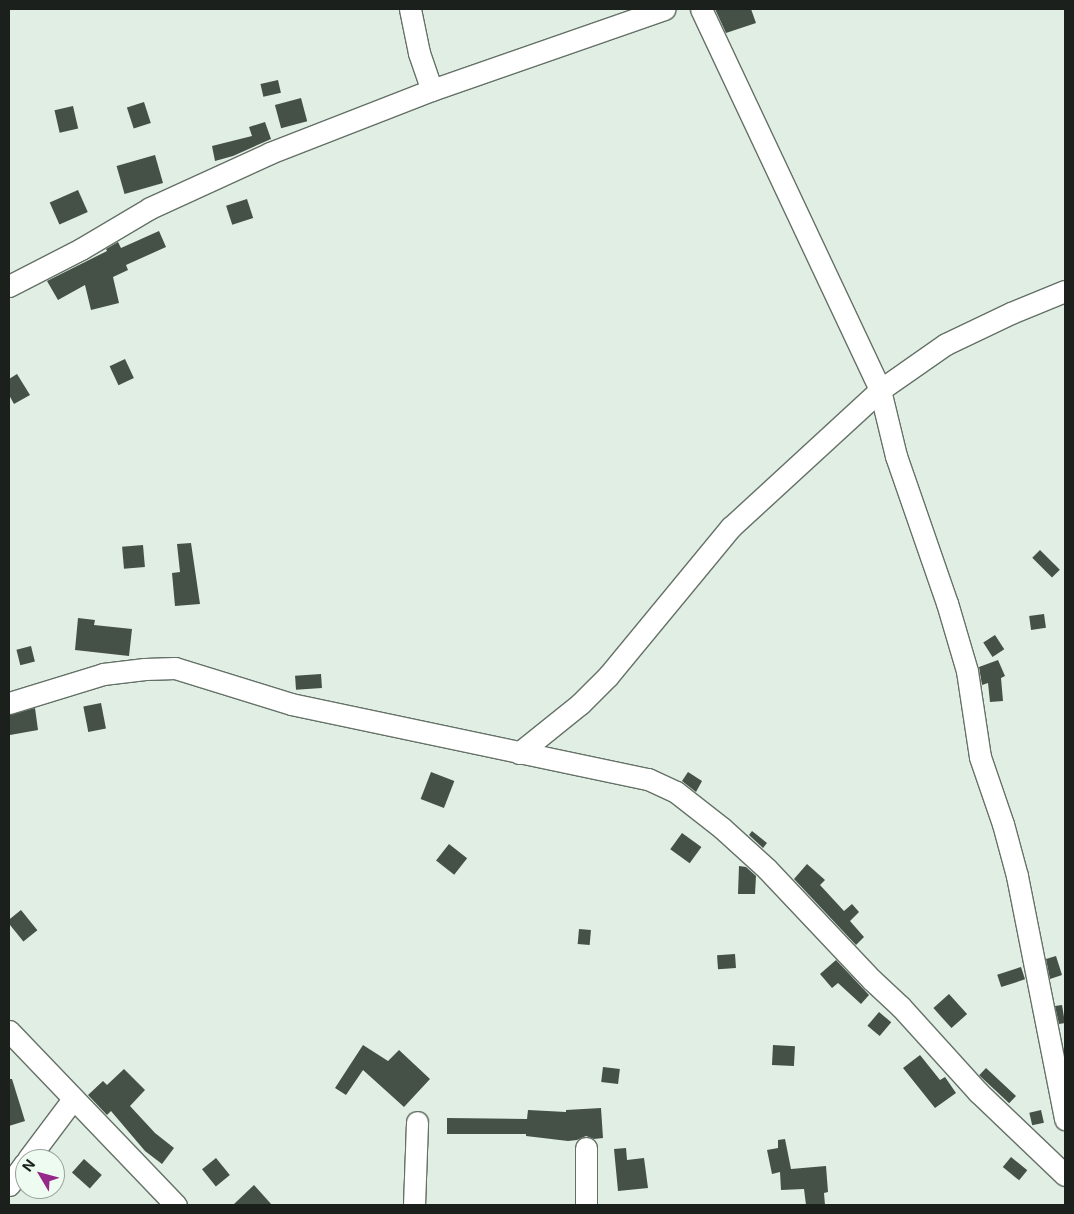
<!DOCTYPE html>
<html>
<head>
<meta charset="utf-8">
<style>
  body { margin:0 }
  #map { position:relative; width:1074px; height:1214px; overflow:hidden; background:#e0eee3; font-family:Inter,sans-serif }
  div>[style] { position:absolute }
  .building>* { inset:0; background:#455047; transform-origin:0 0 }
  .roads { filter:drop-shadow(1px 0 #657167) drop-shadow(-1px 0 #657167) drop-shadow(0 1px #657167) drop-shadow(0 -1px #657167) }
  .minor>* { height:21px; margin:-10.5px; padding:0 10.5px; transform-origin:10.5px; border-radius:10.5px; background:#fff }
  span { translate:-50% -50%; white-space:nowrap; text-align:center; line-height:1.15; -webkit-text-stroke:5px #edfbf0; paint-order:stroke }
  .frame { position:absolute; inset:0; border:10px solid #1b201c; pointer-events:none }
  .north { position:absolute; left:15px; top:1149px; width:50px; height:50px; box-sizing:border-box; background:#edfbf0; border:1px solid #99a39b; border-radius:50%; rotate:307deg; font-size:14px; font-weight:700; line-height:20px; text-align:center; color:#1b201c }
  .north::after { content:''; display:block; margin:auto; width:18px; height:22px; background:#952889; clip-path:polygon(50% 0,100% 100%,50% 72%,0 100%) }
</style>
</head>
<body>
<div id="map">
  <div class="building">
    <i style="clip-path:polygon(715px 9px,751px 9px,756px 23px,726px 33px)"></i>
    <i style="left:278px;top:80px;width:13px;height:18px;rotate:77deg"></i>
    <i style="left:301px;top:98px;width:24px;height:27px;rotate:75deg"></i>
    <i style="left:144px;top:102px;width:22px;height:18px;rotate:72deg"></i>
    <i style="left:73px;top:106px;width:23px;height:19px;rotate:77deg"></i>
    <i style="clip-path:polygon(265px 122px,271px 139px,233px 156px,215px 161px,212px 146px,252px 136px,249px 127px)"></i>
    <i style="left:155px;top:155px;width:29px;height:40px;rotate:74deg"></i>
    <i style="left:78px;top:190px;width:24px;height:31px;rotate:66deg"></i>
    <i style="left:247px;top:199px;width:20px;height:22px;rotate:72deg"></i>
    <i style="clip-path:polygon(159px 231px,166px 247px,126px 265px,128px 270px,113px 277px,119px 303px,91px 310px,85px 285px,58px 300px,47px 281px,107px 251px,106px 249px,118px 242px,121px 248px)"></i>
    <i style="left:125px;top:359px;width:21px;height:17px;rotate:65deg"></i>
    <i style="clip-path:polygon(17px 374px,30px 395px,14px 404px,9px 395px,9px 379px)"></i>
    <i style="clip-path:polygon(191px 543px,200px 604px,175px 606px,172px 573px,180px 572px,177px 544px)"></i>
    <i style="left:143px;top:545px;width:22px;height:21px;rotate:85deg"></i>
    <i style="left:1040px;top:550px;width:28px;height:11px;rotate:45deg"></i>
    <i style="left:1044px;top:614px;width:14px;height:15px;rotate:82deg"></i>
    <i style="clip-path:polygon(78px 618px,95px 620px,94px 625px,132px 629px,129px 656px,75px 650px)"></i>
    <i style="left:995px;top:635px;width:17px;height:14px;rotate:57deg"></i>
    <i style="left:31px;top:646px;width:16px;height:15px;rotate:76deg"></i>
    <i style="clip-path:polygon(998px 660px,1005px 676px,1001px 678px,1003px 701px,990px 702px,988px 683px,982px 685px,979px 667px)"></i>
    <i style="left:321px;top:674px;width:14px;height:26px;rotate:86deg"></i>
    <i style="left:101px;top:703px;width:26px;height:18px;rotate:79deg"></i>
    <i style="clip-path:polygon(35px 708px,38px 730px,10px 735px,9px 715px)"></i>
    <i style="left:431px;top:772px;width:25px;height:29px;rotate:21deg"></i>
    <i style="clip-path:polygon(688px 772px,702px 781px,696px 792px,682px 781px)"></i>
    <i style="clip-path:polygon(752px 831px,767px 843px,763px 848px,749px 835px)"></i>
    <i style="left:682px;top:833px;width:24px;height:20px;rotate:36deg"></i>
    <i style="left:449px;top:844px;width:23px;height:21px;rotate:38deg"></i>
    <i style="clip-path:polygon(807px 864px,825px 880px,820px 885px,844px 911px,852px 904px,859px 912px,850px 921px,864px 937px,856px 945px,794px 879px)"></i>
    <i style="clip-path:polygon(739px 866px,746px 867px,756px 876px,755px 894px,738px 894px)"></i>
    <i style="left:21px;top:910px;width:26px;height:18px;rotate:51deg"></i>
    <i style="left:579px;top:929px;width:12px;height:15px;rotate:5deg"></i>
    <i style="left:735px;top:954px;width:14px;height:18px;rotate:86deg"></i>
    <i style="clip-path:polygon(1056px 956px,1062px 975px,1050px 979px,1046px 959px)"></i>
    <i style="clip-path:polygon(836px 960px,869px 995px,861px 1004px,838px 983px,832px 988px,820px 974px)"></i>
    <i style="left:1021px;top:967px;width:13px;height:25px;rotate:72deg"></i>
    <i style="left:949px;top:994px;width:27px;height:21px;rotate:48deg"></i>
    <i style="clip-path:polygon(1062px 1005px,1065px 1023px,1059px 1024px,1055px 1006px)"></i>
    <i style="left:879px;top:1012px;width:16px;height:18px;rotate:40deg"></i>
    <i style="clip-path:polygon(363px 1045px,388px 1061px,399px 1050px,430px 1079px,404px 1107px,363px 1070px,346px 1095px,335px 1088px)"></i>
    <i style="left:773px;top:1045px;width:22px;height:20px;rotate:3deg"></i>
    <i style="clip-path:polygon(920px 1055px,940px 1080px,945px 1077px,956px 1093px,935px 1108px,903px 1068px)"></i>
    <i style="left:603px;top:1067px;width:17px;height:15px;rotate:7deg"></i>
    <i style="left:986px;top:1068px;width:41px;height:10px;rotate:43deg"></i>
    <i style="clip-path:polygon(124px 1069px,145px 1090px,130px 1106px,155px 1133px,174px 1148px,162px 1164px,145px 1151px,111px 1111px,107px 1115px,88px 1095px,103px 1081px,107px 1085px)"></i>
    <i style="clip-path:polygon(9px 1079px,12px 1079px,25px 1121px,9px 1126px)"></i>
    <i style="clip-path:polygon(601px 1108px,603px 1138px,594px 1139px,586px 1136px,577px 1140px,568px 1141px,526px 1136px,526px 1134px,447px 1134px,447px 1118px,527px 1119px,528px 1110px,566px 1112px,566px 1110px)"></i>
    <i style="left:1041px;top:1110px;width:13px;height:12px;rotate:77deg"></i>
    <i style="clip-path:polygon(785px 1139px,791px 1169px,826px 1166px,828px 1192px,824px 1193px,825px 1205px,806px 1205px,804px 1189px,781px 1190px,780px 1172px,772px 1174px,767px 1150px,778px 1148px,778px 1140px)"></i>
    <i style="clip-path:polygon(626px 1148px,627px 1160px,644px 1158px,648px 1188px,618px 1191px,614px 1149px)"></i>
    <i style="left:1011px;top:1157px;width:21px;height:13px;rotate:39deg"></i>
    <i style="left:216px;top:1158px;width:22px;height:18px;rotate:51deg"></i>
    <i style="left:84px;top:1159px;width:24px;height:18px;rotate:42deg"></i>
    <i style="clip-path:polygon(254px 1185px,272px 1205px,233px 1205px)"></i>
  </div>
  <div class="roads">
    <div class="minor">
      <i style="left:410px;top:9px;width:45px;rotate:78.4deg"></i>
      <i style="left:419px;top:53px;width:39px;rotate:71deg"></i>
      <i style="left:701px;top:9px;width:421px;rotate:64.8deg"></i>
      <i style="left:880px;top:390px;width:68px;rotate:76.4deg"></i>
      <i style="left:896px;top:456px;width:156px;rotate:70.9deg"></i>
      <i style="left:947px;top:603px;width:71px;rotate:73.6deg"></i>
      <i style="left:967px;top:671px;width:87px;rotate:81.4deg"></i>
      <i style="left:980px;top:757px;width:71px;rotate:71.1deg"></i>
      <i style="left:1003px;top:824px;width:54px;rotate:74.9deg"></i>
      <i style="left:1017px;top:876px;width:248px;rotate:78.8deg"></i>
      <i style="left:9px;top:286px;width:81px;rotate:-27.2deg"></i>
      <i style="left:81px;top:249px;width:80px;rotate:-30.7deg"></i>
      <i style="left:150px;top:208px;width:132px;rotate:-24.6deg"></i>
      <i style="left:270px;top:153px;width:174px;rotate:-21.3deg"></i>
      <i style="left:432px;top:90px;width:246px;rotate:-19.2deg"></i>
      <i style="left:9px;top:703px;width:98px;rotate:-17.1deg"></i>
      <i style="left:103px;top:674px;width:42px;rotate:-6.8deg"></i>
      <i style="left:145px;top:669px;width:30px;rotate:-2deg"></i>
      <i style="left:175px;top:668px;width:121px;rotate:17.2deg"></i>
      <i style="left:291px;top:704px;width:365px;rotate:11.9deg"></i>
      <i style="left:648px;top:779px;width:31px;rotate:25deg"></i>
      <i style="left:676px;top:792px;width:58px;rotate:38deg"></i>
      <i style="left:722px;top:828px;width:61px;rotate:42.3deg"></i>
      <i style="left:767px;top:869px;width:153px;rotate:46.6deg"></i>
      <i style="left:872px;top:980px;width:40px;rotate:43deg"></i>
      <i style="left:901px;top:1007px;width:115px;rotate:47.8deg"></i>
      <i style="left:978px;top:1092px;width:120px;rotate:43.7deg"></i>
      <i style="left:519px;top:753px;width:78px;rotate:-38.8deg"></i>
      <i style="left:580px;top:704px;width:40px;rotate:-45deg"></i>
      <i style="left:608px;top:676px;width:193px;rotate:-50.5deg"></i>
      <i style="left:731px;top:527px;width:202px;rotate:-42.6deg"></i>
      <i style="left:880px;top:390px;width:80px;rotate:-34.9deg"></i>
      <i style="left:946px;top:344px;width:72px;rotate:-25.5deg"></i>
      <i style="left:1011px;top:313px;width:58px;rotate:-22.2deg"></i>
      <i style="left:9px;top:1031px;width:241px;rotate:46.2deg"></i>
      <i style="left:586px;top:1148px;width:57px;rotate:90deg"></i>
      <i style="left:28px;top:1159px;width:75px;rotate:-53.1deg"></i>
      <i style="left:9px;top:1185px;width:27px;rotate:-54deg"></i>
      <i style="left:414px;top:1205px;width:83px;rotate:-87.9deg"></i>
    </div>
  </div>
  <div class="frame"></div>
  <div class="north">N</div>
</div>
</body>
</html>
